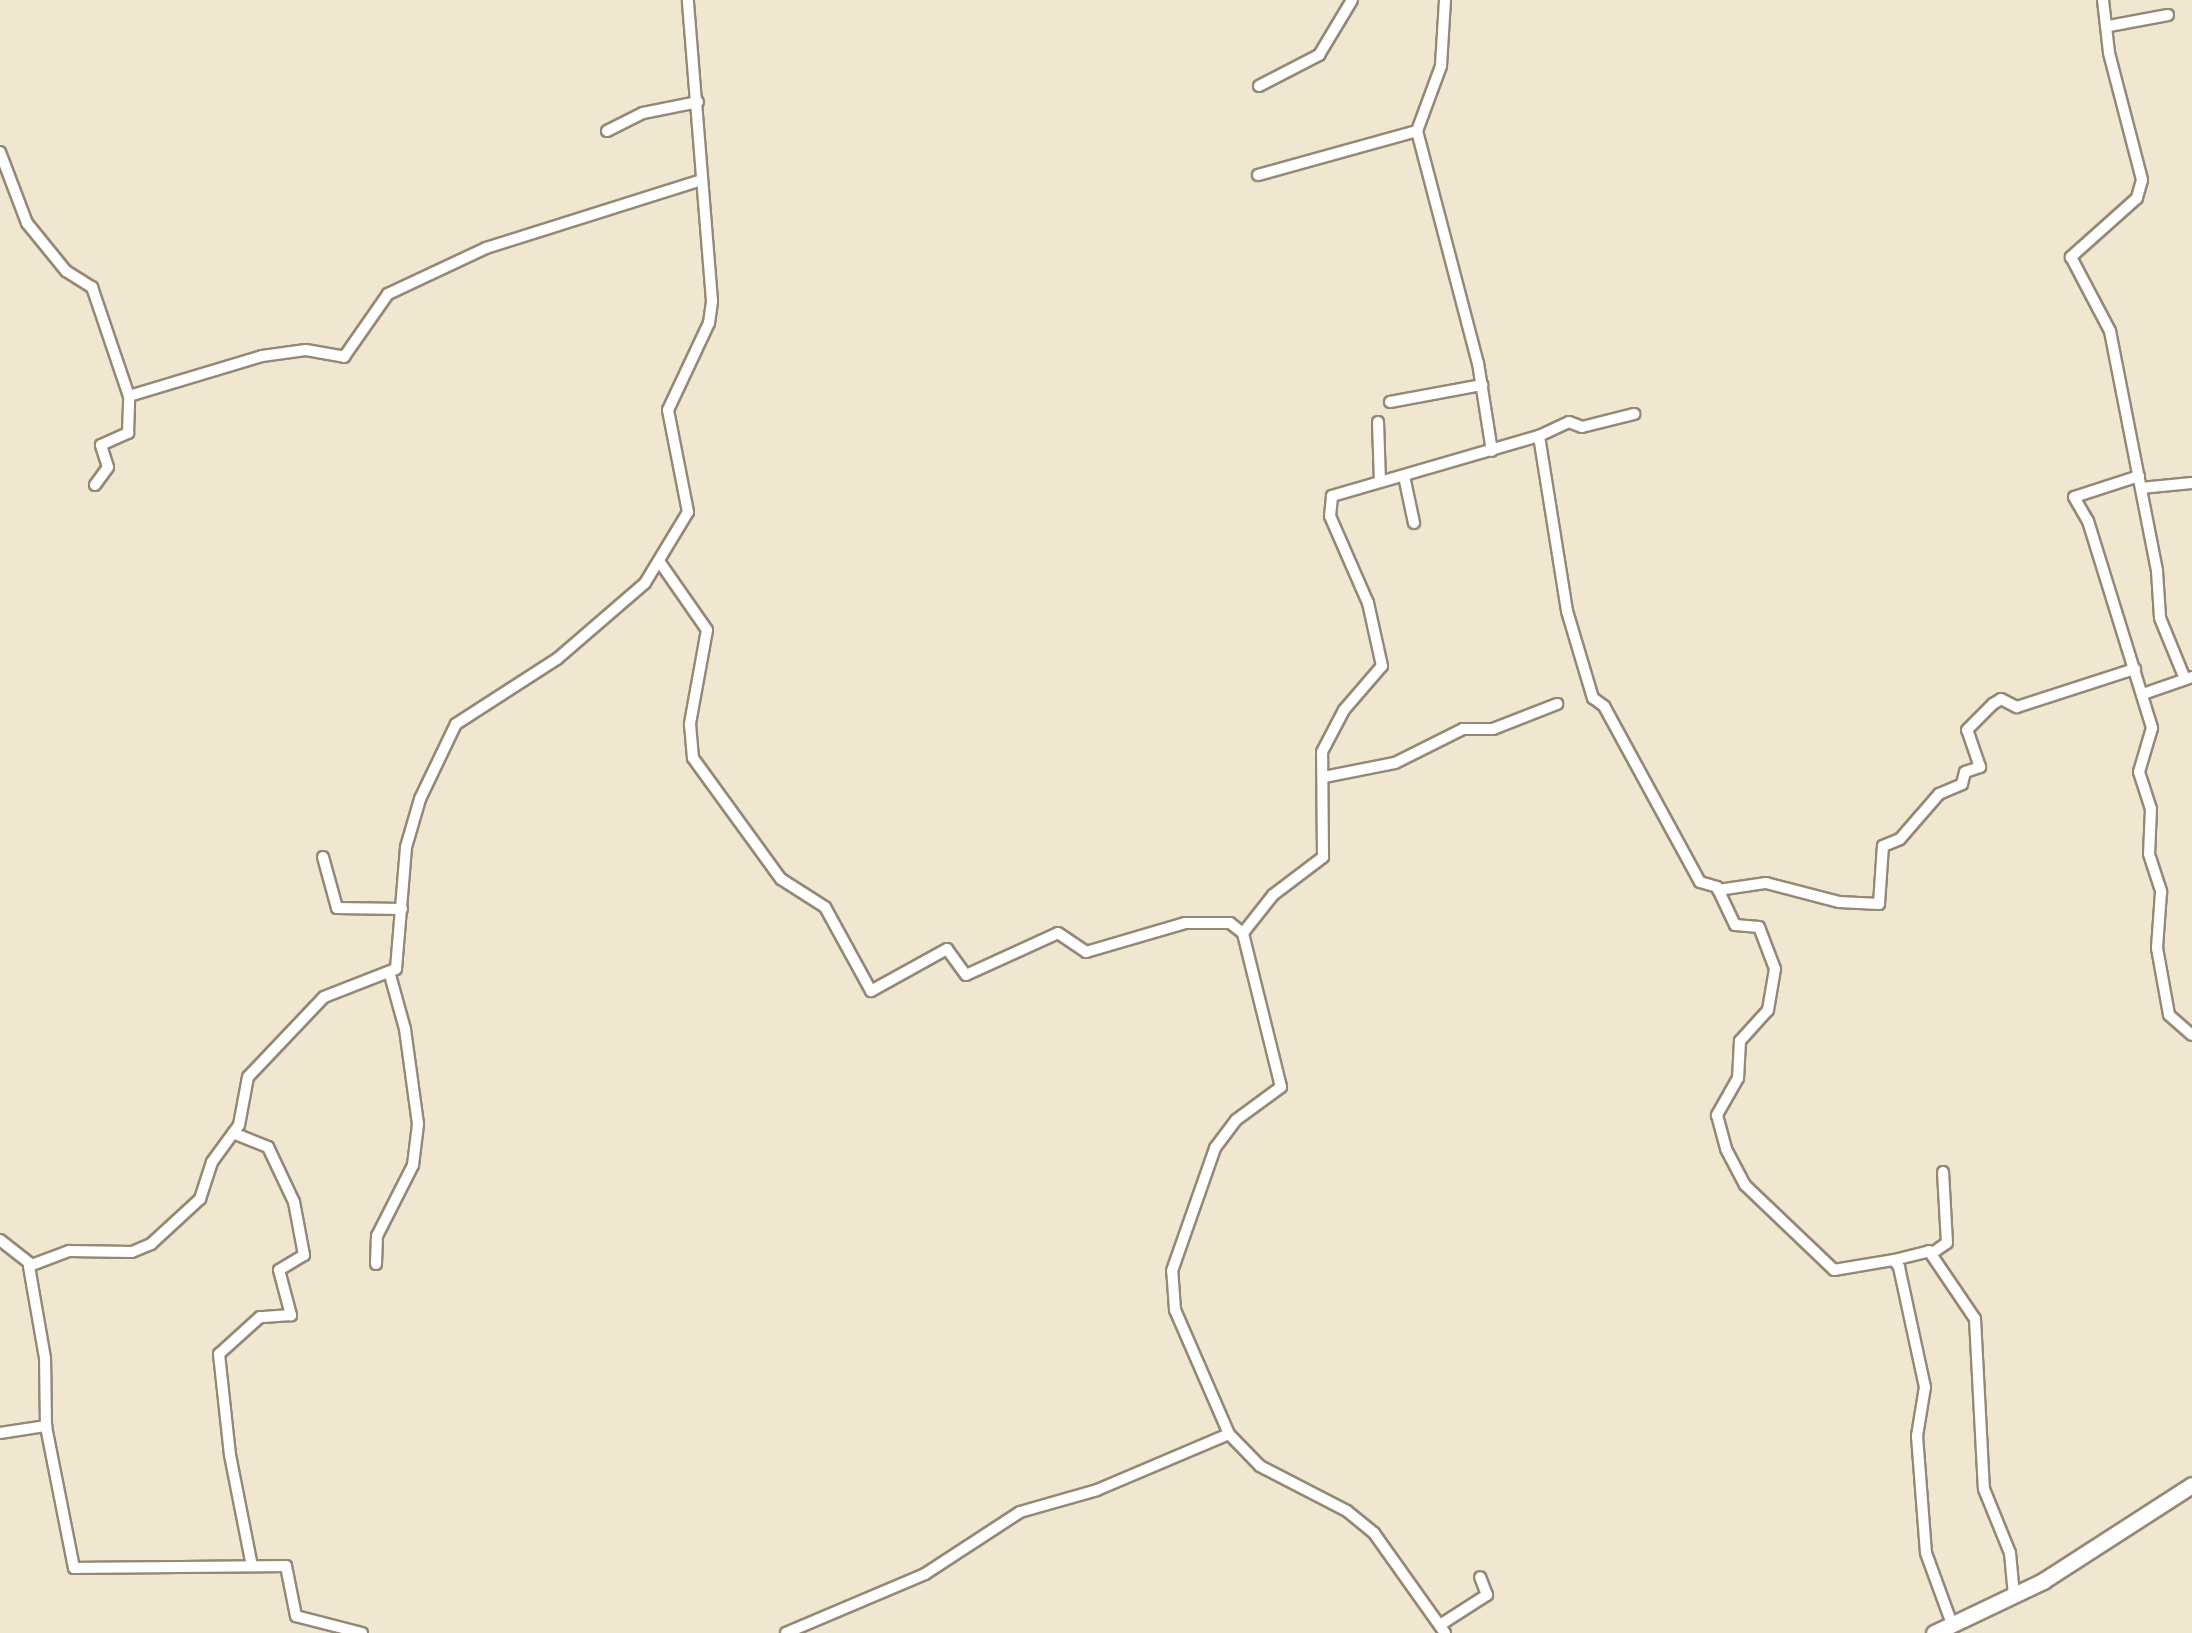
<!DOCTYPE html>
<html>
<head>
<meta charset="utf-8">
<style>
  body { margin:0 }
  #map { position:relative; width:2192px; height:1633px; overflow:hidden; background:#f0e7d0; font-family:"Comic Neue",sans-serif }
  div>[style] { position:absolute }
  .roads { filter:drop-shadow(2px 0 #968877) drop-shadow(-2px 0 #968877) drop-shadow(0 2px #968877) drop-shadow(0 -2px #968877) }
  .minor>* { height:10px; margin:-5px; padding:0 5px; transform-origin:5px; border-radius:5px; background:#fff }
  .secondary>* { height:15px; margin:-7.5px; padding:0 7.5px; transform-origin:7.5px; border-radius:7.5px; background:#fff }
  span { translate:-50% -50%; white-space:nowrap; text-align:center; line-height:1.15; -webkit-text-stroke:9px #f6f6f2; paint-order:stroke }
</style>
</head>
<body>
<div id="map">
  <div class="roads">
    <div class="minor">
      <i style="left:1445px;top:0;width:66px;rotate:93.5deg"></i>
      <i style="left:1441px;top:66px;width:69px;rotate:110.3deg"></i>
      <i style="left:1417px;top:131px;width:240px;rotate:75.3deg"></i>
      <i style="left:1478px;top:363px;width:89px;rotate:81deg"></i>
      <i style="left:2103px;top:0;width:53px;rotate:83.5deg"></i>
      <i style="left:2109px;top:53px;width:131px;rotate:75.4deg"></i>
      <i style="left:2142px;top:180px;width:19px;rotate:106deg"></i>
      <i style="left:2137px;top:198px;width:89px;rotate:138.2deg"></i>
      <i style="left:2071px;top:257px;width:84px;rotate:62.2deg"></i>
      <i style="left:2110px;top:331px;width:245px;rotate:78.9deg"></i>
      <i style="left:2157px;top:571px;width:47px;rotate:86.3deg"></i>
      <i style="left:2160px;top:618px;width:66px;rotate:67.7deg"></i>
      <i style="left:2109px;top:26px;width:60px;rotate:-10.6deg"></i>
      <i style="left:1259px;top:86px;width:68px;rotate:-27.3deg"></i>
      <i style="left:1319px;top:55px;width:64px;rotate:-59deg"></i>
      <i style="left:607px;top:131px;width:40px;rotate:-26.6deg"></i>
      <i style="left:643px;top:113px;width:56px;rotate:-11.3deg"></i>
      <i style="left:0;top:152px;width:76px;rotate:69.2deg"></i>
      <i style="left:27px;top:223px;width:62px;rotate:50.9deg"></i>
      <i style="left:66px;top:271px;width:31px;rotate:32deg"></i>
      <i style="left:92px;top:287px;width:115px;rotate:71.3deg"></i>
      <i style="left:129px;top:396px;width:139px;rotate:-16.7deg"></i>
      <i style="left:262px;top:356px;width:44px;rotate:-7.8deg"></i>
      <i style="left:306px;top:350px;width:39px;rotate:10deg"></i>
      <i style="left:344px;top:357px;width:77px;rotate:-55.1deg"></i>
      <i style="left:388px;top:294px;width:108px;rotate:-25.1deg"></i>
      <i style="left:486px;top:248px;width:222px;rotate:-17.5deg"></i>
      <i style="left:1258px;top:175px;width:165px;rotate:-15.5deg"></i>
      <i style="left:1390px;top:402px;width:94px;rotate:-10.5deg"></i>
      <i style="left:1378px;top:422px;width:59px;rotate:88.1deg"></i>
      <i style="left:1539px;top:436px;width:33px;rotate:-25deg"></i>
      <i style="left:1569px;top:422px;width:14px;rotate:21deg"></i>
      <i style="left:1582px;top:427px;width:54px;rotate:-14deg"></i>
      <i style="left:1404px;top:476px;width:48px;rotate:78deg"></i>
      <i style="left:2139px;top:476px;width:68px;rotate:162.1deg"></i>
      <i style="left:2074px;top:497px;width:28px;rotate:60deg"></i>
      <i style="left:2088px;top:521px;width:217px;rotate:72.8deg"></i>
      <i style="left:2152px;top:728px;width:46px;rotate:106.5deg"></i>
      <i style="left:2139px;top:772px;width:39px;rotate:72deg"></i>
      <i style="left:2151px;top:809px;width:45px;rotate:92.5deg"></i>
      <i style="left:2149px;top:854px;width:40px;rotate:72deg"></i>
      <i style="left:2161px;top:892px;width:56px;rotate:94.1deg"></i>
      <i style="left:2157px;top:948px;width:68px;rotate:79.8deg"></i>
      <i style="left:2169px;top:1015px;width:30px;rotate:41deg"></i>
      <i style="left:95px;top:485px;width:22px;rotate:-54deg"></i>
      <i style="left:108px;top:467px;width:23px;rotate:-108deg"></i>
      <i style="left:101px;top:445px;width:30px;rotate:-24deg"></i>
      <i style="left:128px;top:433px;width:37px;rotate:-88deg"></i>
      <i style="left:2141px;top:488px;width:51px;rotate:-5.6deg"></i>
      <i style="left:659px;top:561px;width:84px;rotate:55.2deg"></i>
      <i style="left:707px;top:630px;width:96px;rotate:100.3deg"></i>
      <i style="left:690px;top:724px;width:34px;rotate:85deg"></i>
      <i style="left:693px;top:758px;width:150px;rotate:54deg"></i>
      <i style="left:781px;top:879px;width:52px;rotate:32.5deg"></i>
      <i style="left:825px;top:907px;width:96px;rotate:61.3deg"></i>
      <i style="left:871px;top:991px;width:87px;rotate:-28.9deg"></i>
      <i style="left:947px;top:949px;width:32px;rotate:54deg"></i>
      <i style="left:966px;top:975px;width:101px;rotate:-24.5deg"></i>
      <i style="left:1058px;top:933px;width:34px;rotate:34deg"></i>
      <i style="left:1086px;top:952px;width:103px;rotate:-16.3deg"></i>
      <i style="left:1185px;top:923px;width:45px"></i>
      <i style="left:1230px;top:923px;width:16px;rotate:38deg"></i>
      <i style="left:2143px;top:694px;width:52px;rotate:-19.1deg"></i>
      <i style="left:1324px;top:777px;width:72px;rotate:-11.2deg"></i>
      <i style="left:1395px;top:763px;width:76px;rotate:-26.6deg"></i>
      <i style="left:1463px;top:729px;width:30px"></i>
      <i style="left:1493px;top:729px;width:69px;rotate:-21.3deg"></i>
      <i style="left:323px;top:857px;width:53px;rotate:74.6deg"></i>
      <i style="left:337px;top:908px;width:65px;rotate:0.9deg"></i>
      <i style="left:1718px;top:890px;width:49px;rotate:-8.3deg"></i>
      <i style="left:1766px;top:883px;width:75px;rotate:14.6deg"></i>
      <i style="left:1839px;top:902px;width:40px;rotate:2.9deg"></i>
      <i style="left:1879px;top:904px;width:58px;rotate:-86.1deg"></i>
      <i style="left:1883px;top:846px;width:18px;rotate:-22deg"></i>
      <i style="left:1900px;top:839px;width:60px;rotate:-49.1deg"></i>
      <i style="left:1939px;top:794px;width:25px;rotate:-23deg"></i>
      <i style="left:1962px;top:784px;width:12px;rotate:-76deg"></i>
      <i style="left:1965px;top:772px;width:16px;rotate:-18deg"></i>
      <i style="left:1980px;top:767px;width:39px;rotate:-109deg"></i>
      <i style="left:1967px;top:730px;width:37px;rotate:-45deg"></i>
      <i style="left:1993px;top:704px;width:9px;rotate:-32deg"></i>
      <i style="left:2001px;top:699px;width:18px;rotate:27deg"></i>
      <i style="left:2017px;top:707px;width:124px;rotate:-17.9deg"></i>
      <i style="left:233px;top:1133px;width:38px;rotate:22deg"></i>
      <i style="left:268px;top:1147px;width:61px;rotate:64.7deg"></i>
      <i style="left:294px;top:1202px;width:54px;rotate:79.3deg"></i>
      <i style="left:304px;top:1255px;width:29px;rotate:149deg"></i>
      <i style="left:279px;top:1270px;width:47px;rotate:75.1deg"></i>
      <i style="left:291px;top:1315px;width:31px;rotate:176deg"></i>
      <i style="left:260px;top:1317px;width:55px;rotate:137.9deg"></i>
      <i style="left:219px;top:1354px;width:102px;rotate:83.8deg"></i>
      <i style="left:230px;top:1455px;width:113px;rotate:78.8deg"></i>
      <i style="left:0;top:1240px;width:39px;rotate:38deg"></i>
      <i style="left:1931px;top:1254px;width:19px;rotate:-35deg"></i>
      <i style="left:1947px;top:1243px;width:71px;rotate:-93.2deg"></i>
      <i style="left:1894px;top:1260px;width:36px;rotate:-14deg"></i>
      <i style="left:1929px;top:1251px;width:82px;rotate:55.9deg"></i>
      <i style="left:1975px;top:1319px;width:170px;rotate:87deg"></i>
      <i style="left:1984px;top:1489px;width:69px;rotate:67.9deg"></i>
      <i style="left:2010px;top:1553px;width:42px;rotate:84.6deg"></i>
      <i style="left:376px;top:1264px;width:28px;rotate:-88deg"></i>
      <i style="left:377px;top:1236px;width:80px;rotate:-63.1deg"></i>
      <i style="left:413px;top:1165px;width:41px;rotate:-83deg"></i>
      <i style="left:418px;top:1124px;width:96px;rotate:-97.8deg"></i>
      <i style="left:405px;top:1029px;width:56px;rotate:-105.5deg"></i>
      <i style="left:0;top:1433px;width:47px;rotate:-8.7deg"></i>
      <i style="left:1440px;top:1625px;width:56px;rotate:-32.6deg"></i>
      <i style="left:1487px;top:1595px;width:19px;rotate:-111deg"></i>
      <i style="left:362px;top:1633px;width:68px;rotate:-165.6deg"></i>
      <i style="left:296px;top:1616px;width:51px;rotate:-101.3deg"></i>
      <i style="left:286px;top:1566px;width:212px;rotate:179.5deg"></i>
      <i style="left:74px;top:1568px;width:145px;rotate:-101.2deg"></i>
      <i style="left:46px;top:1426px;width:68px;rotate:-90.8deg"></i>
      <i style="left:45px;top:1358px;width:93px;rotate:-99.9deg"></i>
      <i style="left:29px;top:1266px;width:43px;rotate:-20.6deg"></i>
      <i style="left:69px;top:1251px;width:63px;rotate:0.9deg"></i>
      <i style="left:132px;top:1252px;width:21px;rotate:-23deg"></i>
      <i style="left:151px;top:1244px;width:67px;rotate:-42.6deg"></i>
      <i style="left:200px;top:1199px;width:39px;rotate:-72deg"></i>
      <i style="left:212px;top:1162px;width:46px;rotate:-53.9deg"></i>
      <i style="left:239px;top:1125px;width:49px;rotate:-79.4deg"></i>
      <i style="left:248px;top:1077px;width:110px;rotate:-46.5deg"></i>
      <i style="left:324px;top:997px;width:77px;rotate:-21.3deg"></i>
      <i style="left:396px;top:969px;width:122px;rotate:-85.3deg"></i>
      <i style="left:406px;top:847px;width:50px;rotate:-73.7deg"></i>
      <i style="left:420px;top:799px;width:83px;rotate:-64.4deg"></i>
      <i style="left:456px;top:724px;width:120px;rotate:-32.8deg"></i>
      <i style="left:557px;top:659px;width:116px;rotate:-40.8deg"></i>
      <i style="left:645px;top:583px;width:83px;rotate:-58.8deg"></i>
      <i style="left:688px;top:512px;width:104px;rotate:-101.1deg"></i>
      <i style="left:668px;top:410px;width:96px;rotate:-64.8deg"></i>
      <i style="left:709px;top:323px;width:22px;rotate:-82deg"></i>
      <i style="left:712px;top:301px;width:302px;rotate:-94.6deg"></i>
      <i style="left:786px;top:1633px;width:151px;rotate:-23deg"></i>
      <i style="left:925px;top:1574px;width:113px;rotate:-33.1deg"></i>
      <i style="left:1020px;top:1512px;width:80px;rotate:-15.9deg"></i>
      <i style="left:1097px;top:1490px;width:143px;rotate:-23deg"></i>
      <i style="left:1445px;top:1633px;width:123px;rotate:-125.4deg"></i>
      <i style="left:1374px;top:1533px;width:35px;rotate:-141deg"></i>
      <i style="left:1347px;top:1511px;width:98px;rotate:-152.7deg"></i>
      <i style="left:1260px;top:1466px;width:45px;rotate:-134.1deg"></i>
      <i style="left:1229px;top:1434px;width:135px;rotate:-113.5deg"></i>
      <i style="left:1175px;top:1310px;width:39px;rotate:-94deg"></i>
      <i style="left:1172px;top:1271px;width:130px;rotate:-70.7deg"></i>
      <i style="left:1215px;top:1148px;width:35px;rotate:-53deg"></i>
      <i style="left:1236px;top:1120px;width:56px;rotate:-36.3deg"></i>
      <i style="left:1281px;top:1087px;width:159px;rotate:-103.9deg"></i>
      <i style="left:1243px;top:933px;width:48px;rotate:-51.7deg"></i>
      <i style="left:1273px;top:895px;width:63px;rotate:-37.2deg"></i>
      <i style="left:1323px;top:857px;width:105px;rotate:-90.5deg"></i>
      <i style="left:1322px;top:752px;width:47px;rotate:-62.4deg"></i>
      <i style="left:1344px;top:710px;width:58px;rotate:-49.2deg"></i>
      <i style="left:1382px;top:666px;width:65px;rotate:-102.5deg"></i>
      <i style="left:1368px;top:603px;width:95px;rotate:-113.6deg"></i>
      <i style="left:1330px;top:516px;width:20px;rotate:-84deg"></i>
      <i style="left:1332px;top:496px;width:216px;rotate:-16.2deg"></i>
      <i style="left:1539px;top:436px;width:177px;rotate:80.9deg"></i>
      <i style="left:1567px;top:611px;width:91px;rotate:73.4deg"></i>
      <i style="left:1593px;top:698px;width:14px;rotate:36deg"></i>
      <i style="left:1604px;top:706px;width:200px;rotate:61.4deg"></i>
      <i style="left:1700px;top:882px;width:18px;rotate:16deg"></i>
      <i style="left:1717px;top:887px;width:42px;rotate:64.7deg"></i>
      <i style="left:1735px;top:925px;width:24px;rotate:5deg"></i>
      <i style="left:1759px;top:927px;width:45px;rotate:69.1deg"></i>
      <i style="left:1775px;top:969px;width:42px;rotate:99.7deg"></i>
      <i style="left:1768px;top:1010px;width:42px;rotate:132.1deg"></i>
      <i style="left:1740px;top:1041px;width:37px;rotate:93deg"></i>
      <i style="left:1738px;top:1078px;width:43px;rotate:119.6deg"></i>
      <i style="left:1717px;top:1115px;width:35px;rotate:75deg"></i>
      <i style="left:1726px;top:1149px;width:41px;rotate:62.2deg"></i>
      <i style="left:1745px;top:1185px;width:123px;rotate:43.7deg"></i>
      <i style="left:1834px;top:1270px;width:61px;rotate:-9.5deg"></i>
      <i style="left:1894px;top:1260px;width:9px;rotate:54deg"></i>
      <i style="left:1899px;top:1267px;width:123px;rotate:77.8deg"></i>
      <i style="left:1925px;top:1387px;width:50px;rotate:99.3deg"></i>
      <i style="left:1917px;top:1436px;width:117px;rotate:85.6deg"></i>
      <i style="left:1926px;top:1553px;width:76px;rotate:69.9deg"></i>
    </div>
    <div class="secondary">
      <i style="left:1934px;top:1633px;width:121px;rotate:-25.5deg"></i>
      <i style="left:2043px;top:1581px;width:177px;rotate:-32.8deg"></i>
    </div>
  </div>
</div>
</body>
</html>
